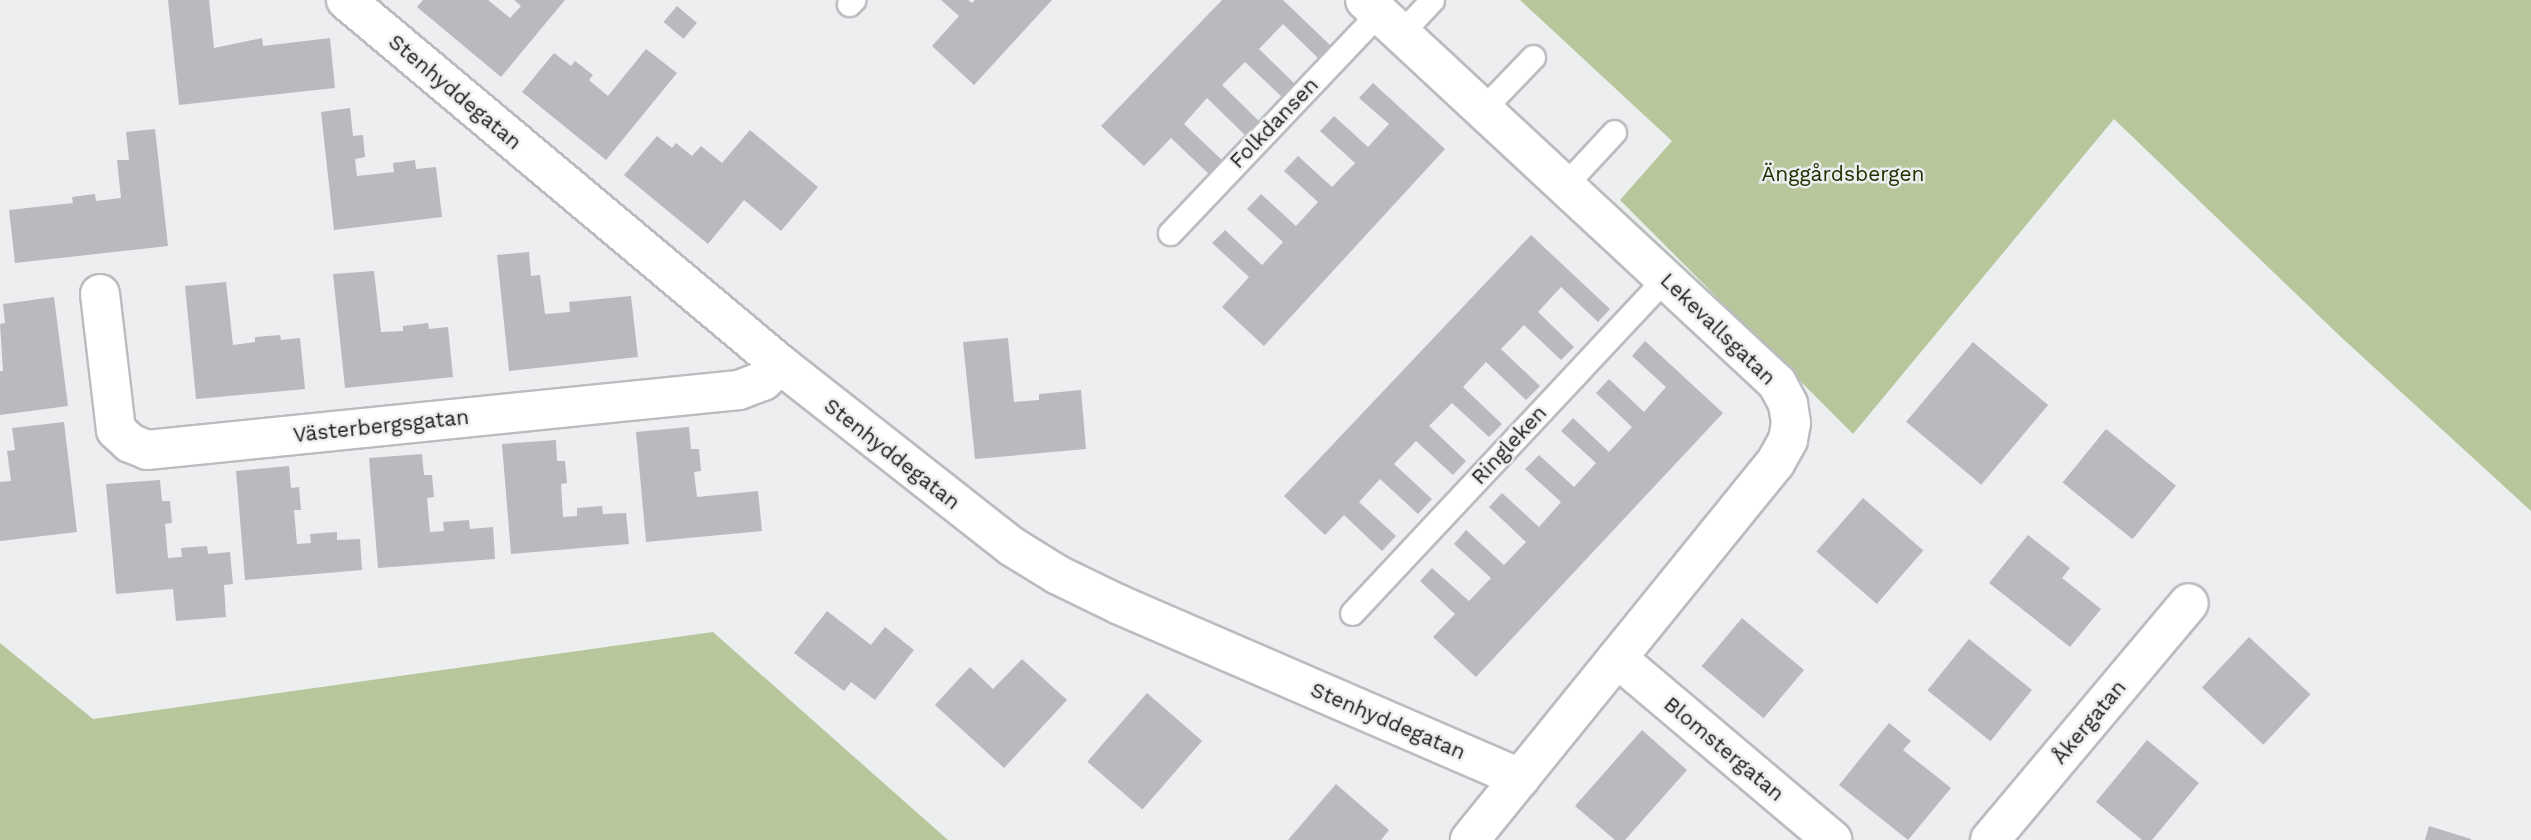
<!DOCTYPE html>
<html>
<head>
<meta charset="utf-8">
<style>
  body { margin:0 }
  #map { position:relative; width:2531px; height:840px; overflow:hidden; background:#eceef0; font-family:"Work Sans",sans-serif }
  div>[style] { position:absolute }
  .forest>* { inset:0; background:#b7c79b }
  .building>* { inset:0; background:#b9babd; transform-origin:0 0 }
  .roads { filter:drop-shadow(2px 0 #bbbcbf) drop-shadow(-2px 0 #bbbcbf) drop-shadow(0 2px #bbbcbf) drop-shadow(0 -2px #bbbcbf) }
  .lane>* { height:23px; margin:-11.5px; padding:0 11.5px; transform-origin:11.5px; border-radius:11.5px; background:#fff }
  .street>* { height:38px; margin:-19px; padding:0 19px; transform-origin:19px; border-radius:19px; background:#fff }
  span { translate:-50% -50%; white-space:nowrap; text-align:center; line-height:1.15; -webkit-text-stroke:5px #eceef0; paint-order:stroke }
  .street-label { font-size:21px; color:#1d1d1e }
  .park-label { font-size:21px; color:#233000 }
</style>
</head>
<body>
<div id="map">
  <div class="forest">
    <i style="clip-path:polygon(1520px 0,2531px 0,2531px 511px,2342px 338px,2114px 119px,1853px 434px,1620px 200px,1672px 141px)"></i>
    <i style="clip-path:polygon(713px 632px,948px 840px,0 840px,0 643px,93px 719px)"></i>
  </div>
  <div class="building">
    <i style="clip-path:polygon(168px 0,209px 0,214px 48px,262px 38px,263px 46px,330px 38px,335px 88px,179px 105px)"></i>
    <i style="clip-path:polygon(423px 0,488px 0,510px 18px,521px 6px,514px 0,565px 0,501px 77px,417px 7px)"></i>
    <i style="clip-path:polygon(941px 0,968px 0,972px 3px,975px 0,1052px 0,974px 85px,932px 46px,959px 16px)"></i>
    <i style="clip-path:polygon(1222px 0,1283px 0,1331px 46px,1319px 59px,1283px 24px,1259px 49px,1295px 84px,1282px 97px,1245px 62px,1222px 85px,1261px 123px,1247px 137px,1207px 98px,1184px 124px,1223px 161px,1210px 175px,1171px 138px,1144px 166px,1101px 126px)"></i>
    <i style="left:677px;top:6px;width:26px;height:21px;rotate:40deg"></i>
    <i style="clip-path:polygon(646px 49px,677px 73px,606px 160px,522px 92px,554px 53px,571px 66px,575px 61px,593px 75px,589px 80px,608px 96px)"></i>
    <i style="clip-path:polygon(1373px 83px,1445px 149px,1264px 346px,1222px 307px,1249px 277px,1212px 243px,1225px 230px,1262px 265px,1283px 242px,1247px 209px,1261px 194px,1296px 226px,1318px 202px,1284px 171px,1298px 156px,1332px 187px,1355px 163px,1320px 131px,1334px 116px,1368px 147px,1389px 124px,1359px 98px)"></i>
    <i style="clip-path:polygon(350px 108px,353px 136px,363px 135px,365px 157px,355px 159px,357px 176px,394px 172px,393px 163px,415px 160px,416px 169px,436px 167px,442px 217px,334px 230px,321px 112px)"></i>
    <i style="clip-path:polygon(155px 129px,168px 246px,15px 263px,9px 210px,73px 203px,72px 197px,95px 194px,96px 201px,121px 198px,117px 160px,129px 160px,126px 132px)"></i>
    <i style="clip-path:polygon(750px 130px,818px 187px,781px 231px,744px 200px,708px 244px,624px 175px,657px 136px,672px 148px,676px 143px,692px 156px,701px 146px,722px 163px)"></i>
    <i style="clip-path:polygon(1531px 235px,1610px 309px,1598px 322px,1561px 287px,1538px 312px,1574px 347px,1561px 360px,1524px 325px,1501px 349px,1540px 386px,1526px 400px,1486px 362px,1463px 387px,1502px 424px,1489px 437px,1452px 403px,1429px 426px,1466px 461px,1453px 475px,1416px 441px,1394px 464px,1432px 499px,1418px 514px,1380px 479px,1359px 502px,1396px 536px,1382px 551px,1344px 515px,1325px 535px,1284px 496px)"></i>
    <i style="clip-path:polygon(529px 252px,531px 276px,540px 275px,545px 314px,570px 312px,569px 302px,631px 296px,638px 357px,509px 371px,497px 255px)"></i>
    <i style="clip-path:polygon(374px 271px,381px 332px,403px 331px,403px 326px,428px 323px,429px 329px,448px 327px,453px 377px,345px 388px,333px 274px)"></i>
    <i style="clip-path:polygon(226px 282px,233px 345px,255px 342px,255px 337px,280px 335px,281px 340px,300px 338px,305px 389px,196px 399px,185px 286px)"></i>
    <i style="clip-path:polygon(54px 297px,68px 406px,0 415px,0 371px,3px 371px,0 324px,5px 323px,3px 304px)"></i>
    <i style="clip-path:polygon(1008px 338px,1014px 402px,1039px 400px,1039px 394px,1081px 390px,1086px 449px,975px 459px,963px 342px)"></i>
    <i style="clip-path:polygon(1645px 341px,1723px 413px,1476px 677px,1433px 637px,1455px 614px,1420px 581px,1432px 568px,1469px 601px,1491px 578px,1454px 544px,1466px 530px,1504px 565px,1526px 542px,1489px 507px,1502px 493px,1539px 527px,1561px 502px,1525px 469px,1539px 455px,1574px 487px,1596px 463px,1561px 431px,1573px 418px,1609px 452px,1632px 427px,1596px 393px,1609px 379px,1644px 412px,1666px 387px,1632px 356px)"></i>
    <i style="left:1973px;top:342px;width:98px;height:104px;rotate:40deg"></i>
    <i style="clip-path:polygon(64px 422px,77px 532px,0 541px,0 482px,11px 481px,7px 451px,15px 450px,12px 428px)"></i>
    <i style="clip-path:polygon(689px 427px,691px 449px,699px 449px,701px 471px,694px 472px,697px 497px,758px 491px,762px 531px,646px 542px,636px 432px)"></i>
    <i style="left:2106px;top:429px;width:90px;height:69px;rotate:39deg"></i>
    <i style="clip-path:polygon(556px 440px,557px 461px,565px 461px,567px 483px,561px 484px,563px 517px,577px 516px,577px 508px,602px 506px,603px 514px,626px 513px,629px 544px,511px 554px,502px 444px)"></i>
    <i style="clip-path:polygon(422px 454px,424px 475px,432px 475px,434px 497px,427px 498px,430px 532px,444px 531px,443px 522px,469px 520px,470px 529px,493px 527px,495px 559px,378px 568px,369px 458px)"></i>
    <i style="clip-path:polygon(289px 466px,291px 488px,299px 487px,301px 510px,294px 510px,297px 544px,311px 543px,310px 534px,337px 532px,337px 540px,360px 539px,362px 570px,245px 580px,236px 471px)"></i>
    <i style="clip-path:polygon(160px 480px,162px 501px,170px 501px,172px 523px,165px 524px,168px 558px,182px 557px,181px 548px,207px 546px,208px 554px,230px 552px,233px 584px,224px 585px,226px 617px,176px 621px,173px 589px,116px 594px,106px 484px)"></i>
    <i style="left:1863px;top:498px;width:80px;height:71px;rotate:41deg"></i>
    <i style="clip-path:polygon(2028px 535px,2070px 568px,2062px 578px,2101px 609px,2070px 647px,1989px 583px)"></i>
    <i style="clip-path:polygon(827px 611px,871px 645px,885px 627px,914px 650px,875px 700px,851px 682px,844px 691px,794px 653px)"></i>
    <i style="left:1742px;top:618px;width:81px;height:63px;rotate:40deg"></i>
    <i style="left:2249px;top:637px;width:84px;height:69px;rotate:43deg"></i>
    <i style="left:1969px;top:639px;width:81px;height:66px;rotate:39deg"></i>
    <i style="clip-path:polygon(1022px 659px,1067px 700px,1004px 768px,935px 705px,970px 667px,993px 689px)"></i>
    <i style="left:1147px;top:693px;width:73px;height:91px;rotate:41deg"></i>
    <i style="clip-path:polygon(1889px 723px,1911px 741px,1903px 750px,1951px 788px,1908px 840px,1839px 785px)"></i>
    <i style="clip-path:polygon(1642px 730px,1687px 770px,1625px 840px,1615px 840px,1575px 806px)"></i>
    <i style="clip-path:polygon(2147px 740px,2199px 783px,2152px 840px,2142px 840px,2096px 802px)"></i>
    <i style="clip-path:polygon(1336px 784px,1389px 830px,1381px 840px,1288px 840px)"></i>
    <i style="clip-path:polygon(2429px 826px,2471px 839px,2471px 840px,2425px 840px)"></i>
  </div>
  <div class="roads">
    <div class="lane">
      <i style="left:849px;top:4px;width:6px;rotate:-45deg"></i>
      <i style="left:1401px;top:33px;width:45px;rotate:-46.8deg"></i>
      <i style="left:1483px;top:109px;width:72px;rotate:-46.1deg"></i>
      <i style="left:1565px;top:185px;width:72px;rotate:-47.2deg"></i>
      <i style="left:1170px;top:233px;width:303px;rotate:-46.5deg"></i>
      <i style="left:1352px;top:613px;width:459px;rotate:-46.9deg"></i>
    </div>
    <div class="street">
      <i style="left:346px;top:0;width:568px;rotate:40deg"></i>
      <i style="left:781px;top:365px;width:293px;rotate:38.2deg"></i>
      <i style="left:1011px;top:546px;width:55px;rotate:31.7deg"></i>
      <i style="left:1058px;top:575px;width:69px;rotate:25.8deg"></i>
      <i style="left:1120px;top:605px;width:436px;rotate:23.4deg"></i>
      <i style="left:1365px;top:0;width:563px;rotate:42.91deg"></i>
      <i style="left:1777px;top:383px;width:24px;rotate:62deg"></i>
      <i style="left:1788px;top:404px;width:19px;rotate:81deg"></i>
      <i style="left:1791px;top:423px;width:17px;rotate:100deg"></i>
      <i style="left:1788px;top:440px;width:26px;rotate:119deg"></i>
      <i style="left:1775px;top:463px;width:485px;rotate:129deg"></i>
      <i style="left:100px;top:294px;width:137px;rotate:83.3deg"></i>
      <i style="left:116px;top:430px;width:19px;rotate:43deg"></i>
      <i style="left:130px;top:443px;width:18px;rotate:22deg"></i>
      <i style="left:147px;top:450px;width:595px;rotate:-5.79deg"></i>
      <i style="left:739px;top:390px;width:26px;rotate:-21deg"></i>
      <i style="left:763px;top:381px;width:24px;rotate:-42deg"></i>
      <i style="left:1617px;top:658px;width:282px;rotate:40.2deg"></i>
      <i style="left:1990px;top:840px;width:309px;rotate:-50deg"></i>
    </div>
  </div>
  <div class="street-label">
    <span style="left:455px;top:92px;rotate:40deg">Stenhyddegatan</span>
    <span style="left:1274px;top:123px;rotate:-46deg">Folkdansen</span>
    <span style="left:1718px;top:329px;rotate:44deg">Lekevallsgatan</span>
    <span style="left:381px;top:426px;rotate:-6deg">Västerbergsgatan</span>
    <span style="left:1509px;top:445px;rotate:-47deg">Ringleken</span>
    <span style="left:892px;top:454px;rotate:38deg">Stenhyddegatan</span>
    <span style="left:1388px;top:721px;rotate:23deg">Stenhyddegatan</span>
    <span style="left:2089px;top:722px;rotate:-50deg">Åkergatan</span>
    <span style="left:1724px;top:749px;rotate:40deg">Blomstergatan</span>
  </div>
  <div class="park-label">
    <span style="left:1843px;top:174px">Änggårdsbergen</span>
  </div>
</div>
</body>
</html>
